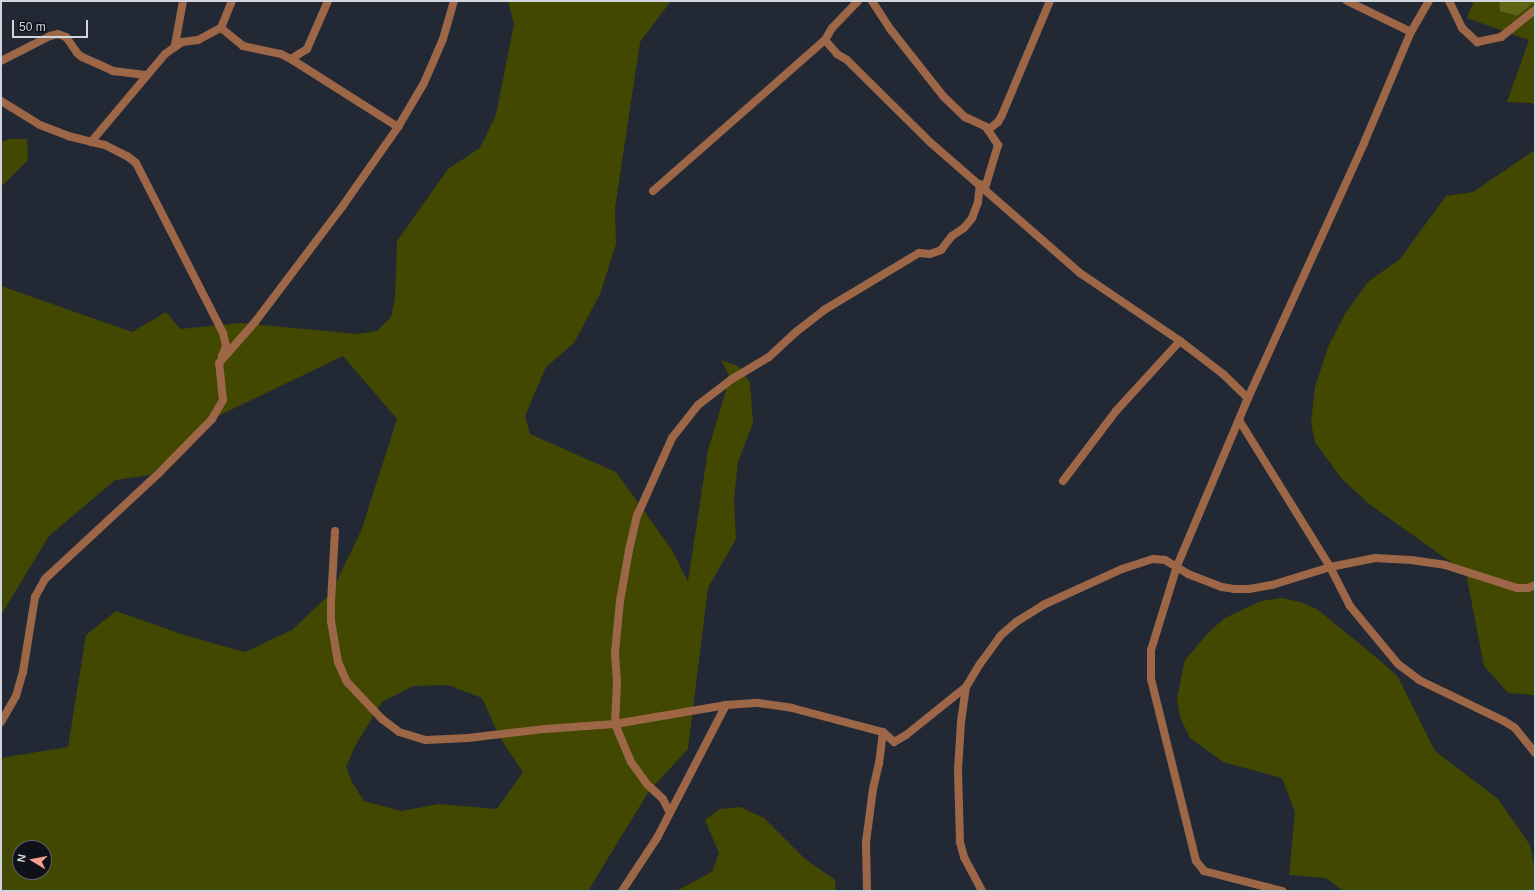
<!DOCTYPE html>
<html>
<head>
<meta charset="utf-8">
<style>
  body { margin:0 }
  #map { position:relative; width:1536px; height:892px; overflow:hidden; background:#222935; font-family:Helvetica,sans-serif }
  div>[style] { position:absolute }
  .green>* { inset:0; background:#434800 }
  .forest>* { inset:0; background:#606515 }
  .minor>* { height:8px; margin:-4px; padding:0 4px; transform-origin:4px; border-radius:4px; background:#9d6747 }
  .tertiary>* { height:8px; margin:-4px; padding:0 4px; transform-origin:4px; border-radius:4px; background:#9d6747 }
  span { translate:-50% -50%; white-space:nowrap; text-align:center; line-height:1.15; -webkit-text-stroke:4px #0e1117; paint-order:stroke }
  .frame { position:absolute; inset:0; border:2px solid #d1d6de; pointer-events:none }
  .north { position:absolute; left:12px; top:840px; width:40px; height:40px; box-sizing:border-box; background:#0e1117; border:1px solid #5c6067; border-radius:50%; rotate:280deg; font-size:11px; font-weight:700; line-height:16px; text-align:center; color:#d1d6de }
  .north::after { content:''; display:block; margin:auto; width:14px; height:18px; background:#f59d8f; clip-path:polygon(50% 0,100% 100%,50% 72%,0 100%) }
  .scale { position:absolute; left:12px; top:20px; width:76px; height:18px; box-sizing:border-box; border:2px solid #d1d6de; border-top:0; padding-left:5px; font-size:12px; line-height:14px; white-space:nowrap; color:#d1d6de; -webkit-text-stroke:3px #0e1117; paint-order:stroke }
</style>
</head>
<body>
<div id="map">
  <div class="green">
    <i style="clip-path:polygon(evenodd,508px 1px,671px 1px,640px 42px,615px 208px,616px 244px,600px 294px,574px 343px,546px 367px,525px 416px,530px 434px,616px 472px,672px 550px,688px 582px,708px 450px,730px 377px,721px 360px,738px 366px,750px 382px,753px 423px,738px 462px,734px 499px,736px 539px,708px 588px,688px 749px,649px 791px,588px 891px,1px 891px,1px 758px,68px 747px,86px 635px,116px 611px,187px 636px,245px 652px,292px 630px,331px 593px,361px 531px,397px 419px,343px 356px,212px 419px,150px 475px,115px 480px,49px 536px,1px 615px,1px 286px,132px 332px,166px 312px,180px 329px,241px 323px,357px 334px,377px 331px,391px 317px,395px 299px,397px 241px,448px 169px,480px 148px,496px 115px,514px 24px,508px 1px,448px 685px,482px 698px,500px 738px,523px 772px,497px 809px,439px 804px,401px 811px,364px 801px,353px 784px,346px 767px,355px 746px,382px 702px,413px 686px,448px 685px,508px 1px,20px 848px,44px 848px,44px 872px,20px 872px,20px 848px)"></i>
    <i style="clip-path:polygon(1474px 1px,1499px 1px,1500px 11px,1517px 16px,1535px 2px,1535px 106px,1532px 103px,1507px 102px,1529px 40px,1467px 18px)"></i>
    <i style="clip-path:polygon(9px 139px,27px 139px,28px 160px,1px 187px,1px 142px)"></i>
    <i style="clip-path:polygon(1535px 150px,1535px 695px,1508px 693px,1484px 666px,1466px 573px,1369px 504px,1341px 478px,1315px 442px,1311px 423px,1315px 387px,1328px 347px,1346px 312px,1369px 281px,1400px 259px,1446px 196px,1473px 192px)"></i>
    <i style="clip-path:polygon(1282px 598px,1300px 602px,1317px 609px,1383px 663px,1398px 677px,1435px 751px,1498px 799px,1530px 845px,1535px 870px,1535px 891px,1343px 891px,1326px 878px,1289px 875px,1295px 812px,1282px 778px,1223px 762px,1190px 738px,1180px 717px,1177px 698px,1185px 660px,1210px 631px,1225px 618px,1261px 601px)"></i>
    <i style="clip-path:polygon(740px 807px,764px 818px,805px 859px,835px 880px,836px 891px,676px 891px,712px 872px,719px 853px,705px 820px,720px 809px)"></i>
  </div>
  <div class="forest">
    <i style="clip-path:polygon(1499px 1px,1535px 1px,1535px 2px,1517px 16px,1500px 11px)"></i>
  </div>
  <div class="minor">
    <i style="left:872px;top:1px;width:35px;rotate:57deg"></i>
    <i style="left:891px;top:30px;width:85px;rotate:51.7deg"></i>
    <i style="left:944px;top:97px;width:29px;rotate:44deg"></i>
    <i style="left:965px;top:117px;width:23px;rotate:25deg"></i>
    <i style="left:986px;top:127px;width:22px;rotate:56deg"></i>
    <i style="left:998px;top:145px;width:45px;rotate:106.8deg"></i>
    <i style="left:1347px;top:1px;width:71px;rotate:25.8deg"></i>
    <i style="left:1449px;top:1px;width:30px;rotate:64deg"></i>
    <i style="left:1462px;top:28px;width:21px;rotate:43deg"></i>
    <i style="left:1477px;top:42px;width:25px;rotate:-12deg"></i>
    <i style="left:1501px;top:37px;width:43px;rotate:-38.5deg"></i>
    <i style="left:221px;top:28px;width:28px;rotate:39deg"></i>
    <i style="left:243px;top:46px;width:39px;rotate:12deg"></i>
    <i style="left:281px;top:54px;width:11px;rotate:27deg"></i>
    <i style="left:291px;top:59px;width:127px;rotate:32.4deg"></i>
    <i style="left:825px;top:40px;width:18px;rotate:49deg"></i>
    <i style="left:837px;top:54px;width:12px;rotate:31deg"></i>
    <i style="left:847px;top:60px;width:118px;rotate:44.7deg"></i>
    <i style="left:931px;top:143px;width:198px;rotate:41.1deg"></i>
    <i style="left:1080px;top:273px;width:121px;rotate:34.2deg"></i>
    <i style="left:1180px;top:341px;width:54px;rotate:37.5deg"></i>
    <i style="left:1223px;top:374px;width:35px;rotate:44deg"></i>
    <i style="left:175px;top:45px;width:45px;rotate:-79.7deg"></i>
    <i style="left:291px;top:59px;width:19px;rotate:-32deg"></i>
    <i style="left:307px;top:49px;width:52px;rotate:-66.4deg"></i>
    <i style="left:1px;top:61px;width:55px;rotate:-27deg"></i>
    <i style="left:50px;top:36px;width:8px;rotate:-14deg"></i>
    <i style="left:58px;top:34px;width:9px;rotate:21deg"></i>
    <i style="left:66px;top:37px;width:19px;rotate:55deg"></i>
    <i style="left:77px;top:53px;width:6px;rotate:39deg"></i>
    <i style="left:82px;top:57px;width:17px;rotate:24deg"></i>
    <i style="left:98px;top:64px;width:17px;rotate:25deg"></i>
    <i style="left:113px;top:71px;width:33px;rotate:7deg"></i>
    <i style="left:1px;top:101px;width:46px;rotate:31.6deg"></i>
    <i style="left:40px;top:125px;width:30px;rotate:21deg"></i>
    <i style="left:68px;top:136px;width:38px;rotate:14deg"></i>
    <i style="left:105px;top:145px;width:25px;rotate:27deg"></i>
    <i style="left:127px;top:156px;width:11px;rotate:38deg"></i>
    <i style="left:136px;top:163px;width:191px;rotate:62.9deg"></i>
    <i style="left:223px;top:333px;width:13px;rotate:77deg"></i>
    <i style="left:226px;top:346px;width:11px;rotate:112deg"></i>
    <i style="left:988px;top:130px;width:13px;rotate:-39deg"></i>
    <i style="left:998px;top:122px;width:8px;rotate:-60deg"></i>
    <i style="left:1002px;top:115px;width:124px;rotate:-67.2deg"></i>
    <i style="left:91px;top:142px;width:115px;rotate:-49.9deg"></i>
    <i style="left:165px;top:54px;width:21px;rotate:-35deg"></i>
    <i style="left:182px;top:42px;width:16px;rotate:-7deg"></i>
    <i style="left:198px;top:40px;width:26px;rotate:-28deg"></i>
    <i style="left:221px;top:28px;width:29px;rotate:-68deg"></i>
    <i style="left:653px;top:191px;width:229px;rotate:-41.3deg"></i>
    <i style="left:825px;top:40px;width:14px;rotate:-60deg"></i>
    <i style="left:832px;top:28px;width:37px;rotate:-46deg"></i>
    <i style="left:1239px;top:420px;width:173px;rotate:58.2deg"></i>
    <i style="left:1330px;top:567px;width:44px;rotate:62.9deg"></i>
    <i style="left:1350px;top:606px;width:75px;rotate:50.4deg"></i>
    <i style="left:1398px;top:664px;width:26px;rotate:37deg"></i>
    <i style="left:1419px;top:680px;width:94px;rotate:25.8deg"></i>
    <i style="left:1504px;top:721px;width:13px;rotate:32deg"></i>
    <i style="left:1515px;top:728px;width:32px;rotate:51deg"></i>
    <i style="left:1063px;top:481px;width:88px;rotate:-52.9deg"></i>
    <i style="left:1116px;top:411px;width:95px;rotate:-47.6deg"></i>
    <i style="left:335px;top:531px;width:71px;rotate:93.2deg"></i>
    <i style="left:331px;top:602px;width:19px;rotate:90deg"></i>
    <i style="left:331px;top:621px;width:42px;rotate:80.3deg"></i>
    <i style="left:338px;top:662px;width:22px;rotate:66deg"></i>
    <i style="left:347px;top:682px;width:51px;rotate:46.6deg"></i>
    <i style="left:382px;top:719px;width:21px;rotate:37deg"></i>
    <i style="left:399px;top:732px;width:28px;rotate:17deg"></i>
    <i style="left:426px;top:740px;width:42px;rotate:-2.7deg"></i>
    <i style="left:468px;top:738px;width:78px;rotate:-6.7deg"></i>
    <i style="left:545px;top:729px;width:70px;rotate:-4.1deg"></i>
    <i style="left:615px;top:724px;width:113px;rotate:-9.7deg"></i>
    <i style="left:726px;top:705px;width:32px;rotate:-4deg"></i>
    <i style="left:758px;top:703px;width:34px;rotate:8deg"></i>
    <i style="left:792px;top:708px;width:94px;rotate:14.8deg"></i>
    <i style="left:883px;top:732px;width:15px;rotate:42deg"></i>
    <i style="left:894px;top:742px;width:14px;rotate:-30deg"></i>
    <i style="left:906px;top:735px;width:77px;rotate:-38.7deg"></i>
    <i style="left:1177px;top:566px;width:88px;rotate:107.2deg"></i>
    <i style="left:1151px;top:650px;width:29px;rotate:90deg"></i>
    <i style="left:1151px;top:679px;width:187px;rotate:76.1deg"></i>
    <i style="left:1196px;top:861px;width:13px;rotate:51deg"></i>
    <i style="left:1204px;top:871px;width:81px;rotate:14.4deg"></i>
    <i style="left:1px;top:722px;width:30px;rotate:-60deg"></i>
    <i style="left:16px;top:696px;width:25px;rotate:-74deg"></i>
    <i style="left:23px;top:672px;width:76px;rotate:-80.9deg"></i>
    <i style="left:35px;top:597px;width:21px;rotate:-61deg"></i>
    <i style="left:45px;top:579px;width:157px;rotate:-42.9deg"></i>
    <i style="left:160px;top:472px;width:74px;rotate:-45.5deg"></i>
    <i style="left:212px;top:419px;width:22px;rotate:-60deg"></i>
    <i style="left:223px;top:400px;width:37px;rotate:-96deg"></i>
    <i style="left:219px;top:363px;width:55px;rotate:-48.7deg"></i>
    <i style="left:255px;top:322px;width:144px;rotate:-52.9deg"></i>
    <i style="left:342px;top:207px;width:98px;rotate:-55deg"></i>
    <i style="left:398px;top:127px;width:51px;rotate:-59.4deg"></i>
    <i style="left:424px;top:83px;width:48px;rotate:-66.6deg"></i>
    <i style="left:443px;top:39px;width:40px;rotate:-74deg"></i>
    <i style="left:669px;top:811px;width:13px;rotate:-117deg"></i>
    <i style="left:663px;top:799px;width:22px;rotate:-137deg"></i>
    <i style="left:647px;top:784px;width:27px;rotate:-126deg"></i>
    <i style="left:631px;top:762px;width:41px;rotate:-112.8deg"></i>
    <i style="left:615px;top:724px;width:42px;rotate:-87.3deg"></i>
    <i style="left:617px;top:682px;width:30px;rotate:-94deg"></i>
    <i style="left:615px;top:652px;width:51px;rotate:-84.4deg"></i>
    <i style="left:620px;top:601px;width:52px;rotate:-80deg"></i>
    <i style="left:629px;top:550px;width:35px;rotate:-77deg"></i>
    <i style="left:637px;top:516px;width:85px;rotate:-65.8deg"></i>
    <i style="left:672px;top:438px;width:42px;rotate:-51.8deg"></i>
    <i style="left:698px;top:405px;width:43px;rotate:-37.4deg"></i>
    <i style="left:732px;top:379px;width:43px;rotate:-30.7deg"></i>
    <i style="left:769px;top:357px;width:37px;rotate:-43deg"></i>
    <i style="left:796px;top:332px;width:36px;rotate:-38deg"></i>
    <i style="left:824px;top:310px;width:111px;rotate:-31deg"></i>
    <i style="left:919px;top:253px;width:11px;rotate:5deg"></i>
    <i style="left:930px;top:254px;width:12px;rotate:-20deg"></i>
    <i style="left:941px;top:250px;width:18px;rotate:-52deg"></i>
    <i style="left:952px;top:236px;width:14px;rotate:-34deg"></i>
    <i style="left:964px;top:228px;width:13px;rotate:-51deg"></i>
    <i style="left:972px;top:218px;width:17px;rotate:-69deg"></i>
    <i style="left:978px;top:202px;width:18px;rotate:-84deg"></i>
    <i style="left:622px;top:891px;width:64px;rotate:-56.6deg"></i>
    <i style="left:657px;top:838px;width:150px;rotate:-62.6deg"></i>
    <i style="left:867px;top:891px;width:49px;rotate:-91.2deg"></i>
    <i style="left:866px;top:842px;width:53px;rotate:-82.5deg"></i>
    <i style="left:873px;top:789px;width:26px;rotate:-77deg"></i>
    <i style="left:879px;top:764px;width:32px;rotate:-83deg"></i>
  </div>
  <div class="tertiary">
    <i style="left:1177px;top:566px;width:182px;rotate:-67.1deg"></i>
    <i style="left:1248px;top:398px;width:280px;rotate:-65.5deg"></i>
    <i style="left:1364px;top:143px;width:121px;rotate:-67.1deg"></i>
    <i style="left:1411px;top:32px;width:36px;rotate:-60deg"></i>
    <i style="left:982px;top:891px;width:38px;rotate:-118deg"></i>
    <i style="left:964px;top:857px;width:16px;rotate:-105deg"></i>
    <i style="left:960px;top:842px;width:72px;rotate:-91.6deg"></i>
    <i style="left:958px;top:770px;width:48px;rotate:-86.4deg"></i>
    <i style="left:961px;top:722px;width:35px;rotate:-82deg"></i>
    <i style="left:966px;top:687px;width:27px;rotate:-59deg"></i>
    <i style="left:980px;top:664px;width:34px;rotate:-54deg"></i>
    <i style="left:1000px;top:636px;width:21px;rotate:-41deg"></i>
    <i style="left:1016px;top:622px;width:32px;rotate:-32deg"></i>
    <i style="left:1043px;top:605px;width:87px;rotate:-24.5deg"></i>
    <i style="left:1122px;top:569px;width:33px;rotate:-18deg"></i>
    <i style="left:1153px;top:559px;width:12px;rotate:5deg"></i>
    <i style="left:1165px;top:560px;width:27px;rotate:31deg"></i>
    <i style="left:1188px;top:574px;width:36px;rotate:21deg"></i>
    <i style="left:1222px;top:587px;width:12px;rotate:9deg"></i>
    <i style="left:1234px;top:589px;width:15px"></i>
    <i style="left:1249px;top:589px;width:23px;rotate:-10deg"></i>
    <i style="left:1272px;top:585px;width:61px;rotate:-17.2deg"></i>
    <i style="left:1330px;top:567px;width:46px;rotate:-11.3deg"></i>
    <i style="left:1375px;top:558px;width:36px;rotate:3deg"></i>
    <i style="left:1411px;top:560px;width:34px;rotate:8deg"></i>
    <i style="left:1445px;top:565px;width:76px;rotate:17.7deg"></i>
    <i style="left:1517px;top:588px;width:11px"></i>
    <i style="left:1528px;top:588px;width:8px;rotate:-23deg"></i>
  </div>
  <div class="frame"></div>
  <div class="north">N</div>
  <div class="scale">50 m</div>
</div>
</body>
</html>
